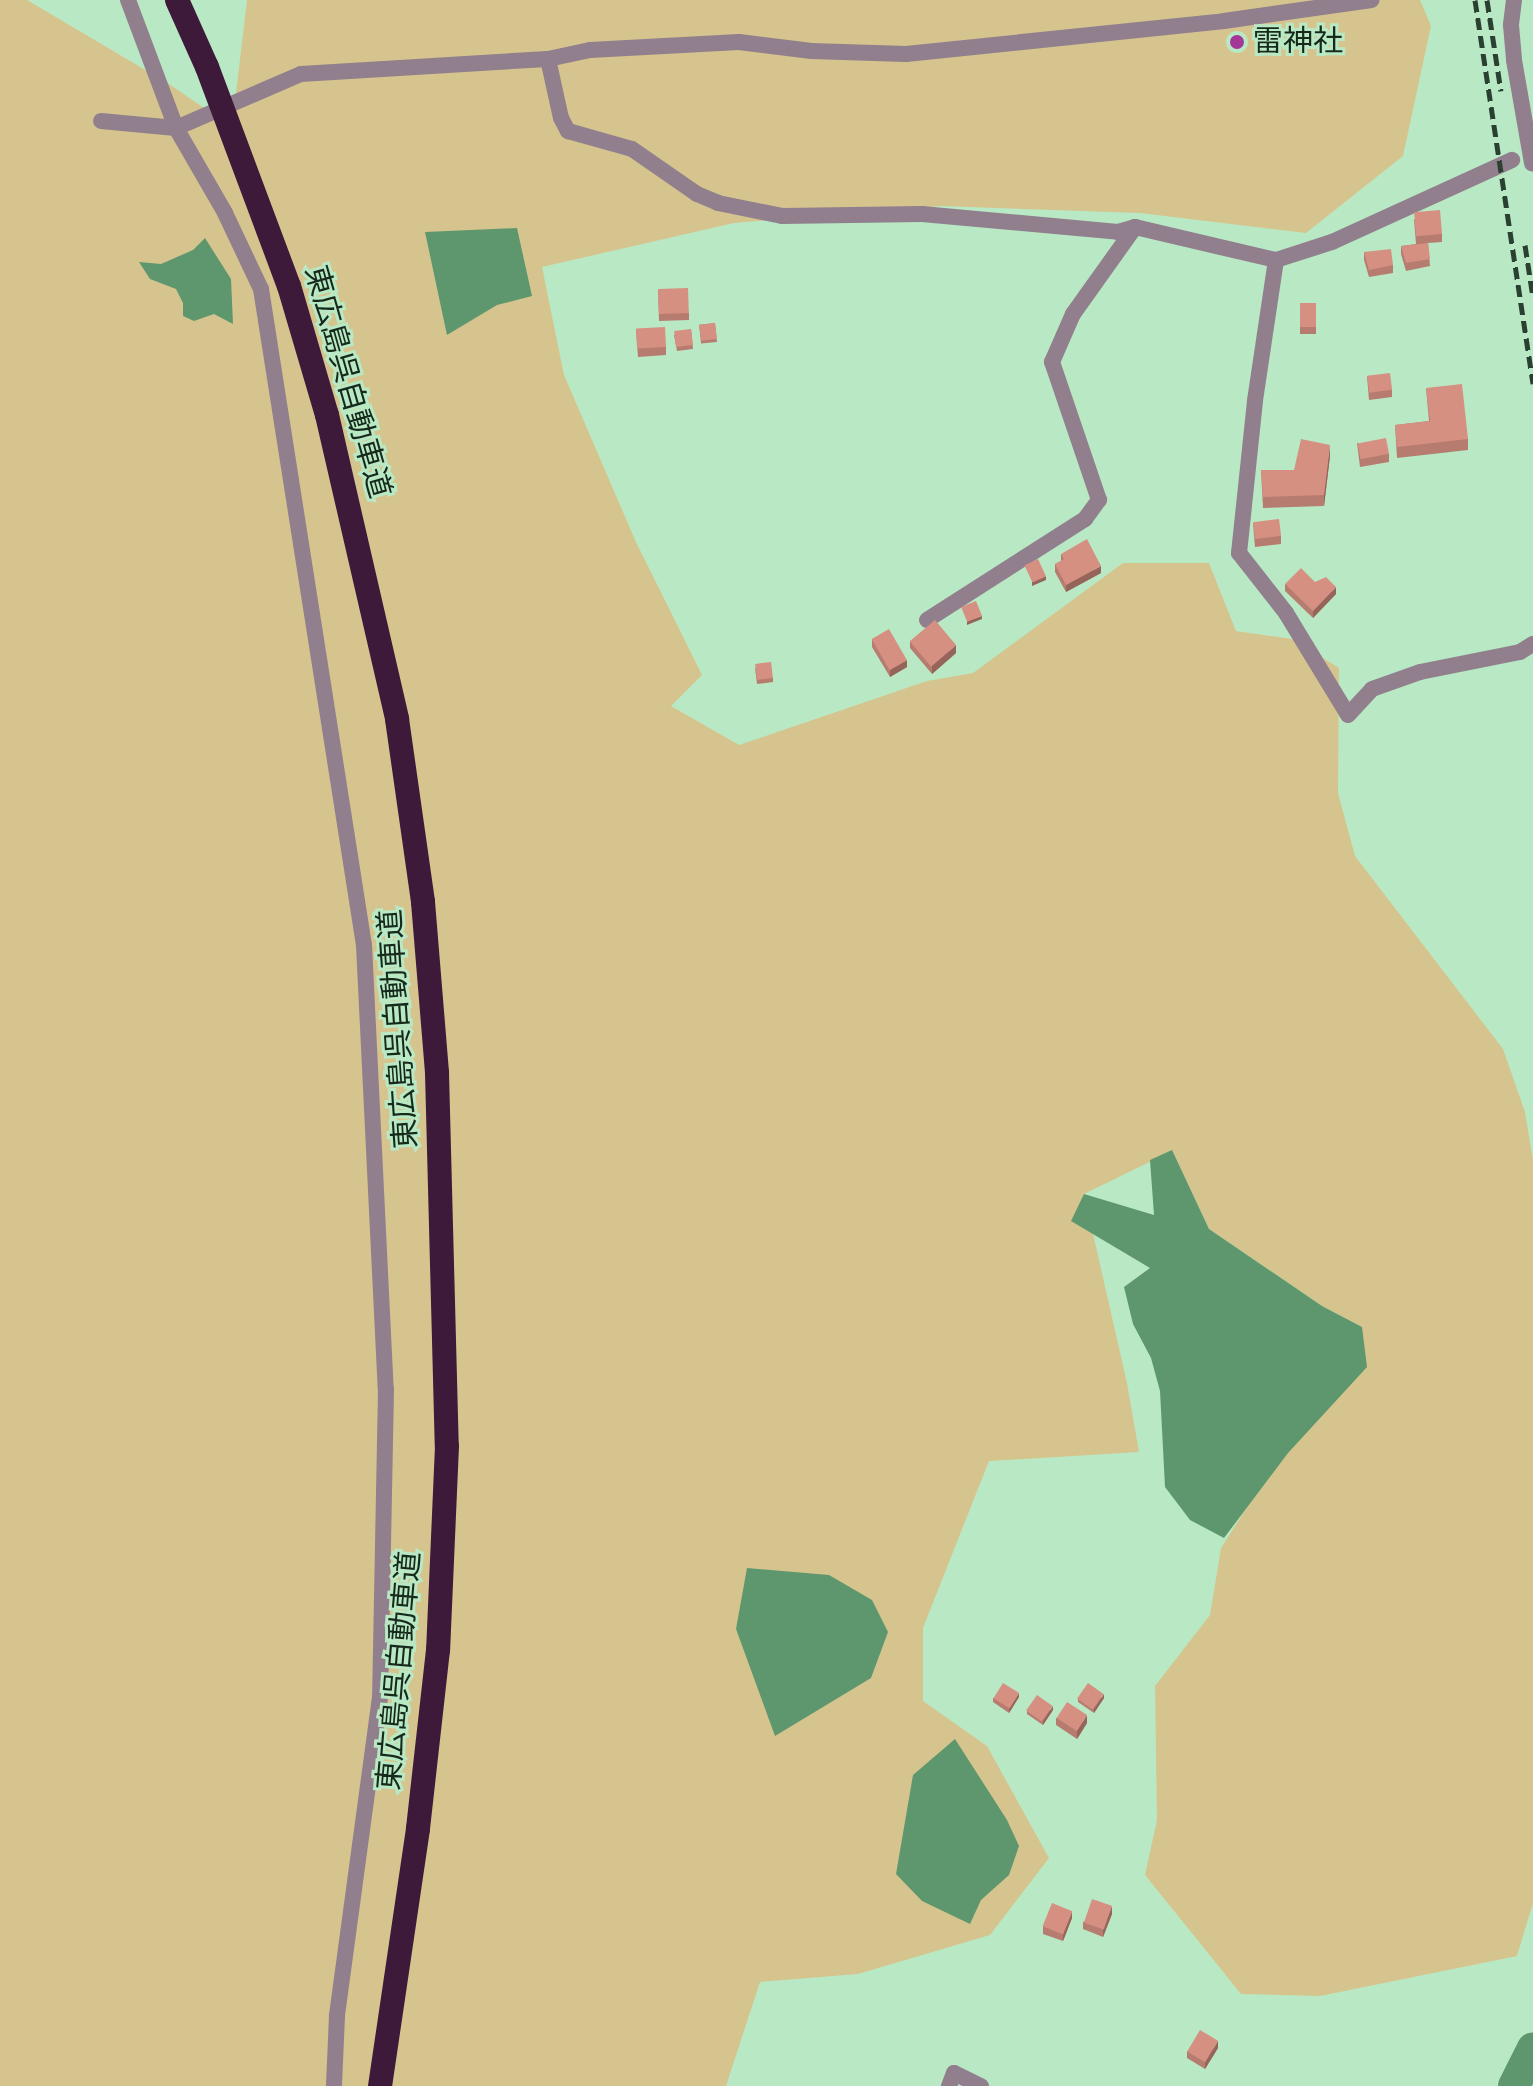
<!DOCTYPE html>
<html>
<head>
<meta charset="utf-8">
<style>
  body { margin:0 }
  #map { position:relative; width:1533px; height:2086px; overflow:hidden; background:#b9e9c4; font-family:Signika,"Noto Sans JP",sans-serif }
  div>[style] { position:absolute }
  .green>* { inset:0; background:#d6c48e }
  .water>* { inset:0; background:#5e976e }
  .river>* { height:32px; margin:-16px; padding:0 16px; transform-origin:16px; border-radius:16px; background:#5e976e }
  .minor>* { height:16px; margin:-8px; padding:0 8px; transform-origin:8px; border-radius:8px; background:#917f8e }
  .motorway>* { height:24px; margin:-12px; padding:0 12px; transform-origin:12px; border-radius:12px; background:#3d1a39 }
  .rail>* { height:5px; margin-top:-2.5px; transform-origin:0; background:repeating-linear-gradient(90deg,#2a4030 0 12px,transparent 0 18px) }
  .wall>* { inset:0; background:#b77c70; transform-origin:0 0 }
  .shaded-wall>* { inset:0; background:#95655b }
  .building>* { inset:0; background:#d59082; transform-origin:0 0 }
  .dots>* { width:22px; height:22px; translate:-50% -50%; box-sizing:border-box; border:4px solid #b9e9c4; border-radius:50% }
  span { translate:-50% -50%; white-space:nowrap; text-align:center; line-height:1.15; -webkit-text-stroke:6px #b9e9c4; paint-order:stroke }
  .poi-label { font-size:30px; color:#16291b }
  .left { translate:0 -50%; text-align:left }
  .street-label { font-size:30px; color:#16291b }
</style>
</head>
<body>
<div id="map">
  <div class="green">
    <i style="clip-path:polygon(0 0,27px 0,169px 84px,232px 127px,247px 0,1420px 0,1431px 26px,1403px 156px,1306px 233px,1140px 213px,941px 206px,734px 223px,542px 267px,564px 375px,636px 542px,702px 675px,671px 706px,739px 745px,927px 681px,973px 673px,1123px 563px,1209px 563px,1236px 631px,1292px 639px,1339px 668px,1338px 793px,1355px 856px,1503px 1049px,1525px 1112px,1533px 1160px,1533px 1903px,1517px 1956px,1320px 1996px,1241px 1994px,1145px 1875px,1157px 1820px,1155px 1686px,1210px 1615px,1221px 1548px,1362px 1327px,1322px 1306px,1209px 1229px,1172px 1151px,1084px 1194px,1127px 1383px,1139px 1452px,989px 1461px,923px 1628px,923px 1701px,987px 1746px,1049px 1858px,990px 1935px,858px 1974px,760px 1982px,726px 2086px,0 2086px)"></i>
  </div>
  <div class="water">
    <i style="clip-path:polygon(517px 228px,532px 296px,497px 305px,447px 335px,425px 232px)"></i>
    <i style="clip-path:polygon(205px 238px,231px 279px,233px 324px,214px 314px,194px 321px,183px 316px,183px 303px,176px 289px,150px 279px,139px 262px,161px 264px,193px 250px)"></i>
    <i style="clip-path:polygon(1172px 1150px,1209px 1229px,1322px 1306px,1362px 1327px,1367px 1367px,1288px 1453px,1224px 1538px,1190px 1520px,1165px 1487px,1160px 1391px,1151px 1358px,1133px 1324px,1124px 1287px,1150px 1268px,1071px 1221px,1084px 1194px,1154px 1215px,1150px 1160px)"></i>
    <i style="clip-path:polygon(747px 1568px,829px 1575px,872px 1600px,888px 1632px,871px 1678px,775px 1736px,736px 1629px)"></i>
    <i style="clip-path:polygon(955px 1739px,1007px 1820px,1019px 1846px,1009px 1875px,981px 1900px,970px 1924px,922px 1901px,896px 1874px,913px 1775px)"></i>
  </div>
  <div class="river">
    <i style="left:1514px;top:2086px;width:42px;rotate:-63.4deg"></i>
  </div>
  <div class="minor">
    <i style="left:128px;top:0;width:137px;rotate:69.4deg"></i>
    <i style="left:176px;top:128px;width:98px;rotate:60deg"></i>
    <i style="left:225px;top:213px;width:84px;rotate:64.7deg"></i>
    <i style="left:261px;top:289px;width:664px;rotate:81.08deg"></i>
    <i style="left:364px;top:945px;width:445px;rotate:87.2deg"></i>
    <i style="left:386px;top:1389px;width:308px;rotate:91.1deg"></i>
    <i style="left:380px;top:1697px;width:322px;rotate:97.7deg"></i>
    <i style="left:337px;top:2016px;width:70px;rotate:92.5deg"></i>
    <i style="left:1514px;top:0;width:25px;rotate:97deg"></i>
    <i style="left:1511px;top:25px;width:35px;rotate:85deg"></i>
    <i style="left:1514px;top:60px;width:105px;rotate:80.1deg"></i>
    <i style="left:548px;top:59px;width:60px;rotate:77.6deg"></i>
    <i style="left:561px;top:118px;width:15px;rotate:62deg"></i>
    <i style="left:568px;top:131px;width:66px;rotate:15.7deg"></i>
    <i style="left:632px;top:149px;width:79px;rotate:34.7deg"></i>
    <i style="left:697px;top:194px;width:23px;rotate:23deg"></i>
    <i style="left:718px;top:203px;width:65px;rotate:11.5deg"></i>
    <i style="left:782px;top:216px;width:140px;rotate:-0.8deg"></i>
    <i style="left:922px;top:214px;width:197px;rotate:5.2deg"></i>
    <i style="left:1118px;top:232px;width:18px;rotate:-16deg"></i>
    <i style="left:1135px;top:227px;width:145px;rotate:13.2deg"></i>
    <i style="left:1276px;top:260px;width:59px;rotate:-17.8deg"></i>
    <i style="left:1332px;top:242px;width:198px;rotate:-24.5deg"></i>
    <i style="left:101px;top:121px;width:75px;rotate:5.3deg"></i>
    <i style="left:176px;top:128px;width:136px;rotate:-23.4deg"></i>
    <i style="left:301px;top:74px;width:247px;rotate:-3.5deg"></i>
    <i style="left:548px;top:59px;width:43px;rotate:-12.1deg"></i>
    <i style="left:590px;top:50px;width:149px;rotate:-3.1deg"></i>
    <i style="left:739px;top:42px;width:73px;rotate:7.1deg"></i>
    <i style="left:811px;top:51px;width:95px;rotate:1.8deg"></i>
    <i style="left:906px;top:54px;width:320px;rotate:-5.9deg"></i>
    <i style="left:1224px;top:21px;width:149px;rotate:-8.1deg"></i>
    <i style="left:1276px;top:260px;width:143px;rotate:98.5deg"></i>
    <i style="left:1255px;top:401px;width:153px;rotate:96deg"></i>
    <i style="left:1239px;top:553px;width:76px;rotate:51.9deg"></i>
    <i style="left:1286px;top:613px;width:119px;rotate:58.7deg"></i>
    <i style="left:1348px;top:715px;width:35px;rotate:-47deg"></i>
    <i style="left:1372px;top:689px;width:51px;rotate:-19.5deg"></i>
    <i style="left:1420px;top:672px;width:102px;rotate:-11.3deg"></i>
    <i style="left:1520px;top:652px;width:15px;rotate:-32deg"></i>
    <i style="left:927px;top:620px;width:188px;rotate:-32.6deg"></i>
    <i style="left:1085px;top:519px;width:24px;rotate:-54deg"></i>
    <i style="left:1099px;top:500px;width:146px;rotate:-108.8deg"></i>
    <i style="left:1052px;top:362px;width:52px;rotate:-66.4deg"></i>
    <i style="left:1073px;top:314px;width:107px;rotate:-54.5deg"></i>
    <i style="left:949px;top:2086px;width:14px;rotate:-69deg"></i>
    <i style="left:954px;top:2073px;width:30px;rotate:26deg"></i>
  </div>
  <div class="motorway">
    <i style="left:177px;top:0;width:73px;rotate:65.9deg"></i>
    <i style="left:207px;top:67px;width:234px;rotate:69.5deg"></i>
    <i style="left:289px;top:286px;width:134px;rotate:73.6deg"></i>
    <i style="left:327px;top:415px;width:312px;rotate:77deg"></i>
    <i style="left:397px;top:719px;width:185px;rotate:81.9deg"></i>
    <i style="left:423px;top:902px;width:172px;rotate:85.3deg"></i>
    <i style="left:437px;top:1073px;width:373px;rotate:88.5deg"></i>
    <i style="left:447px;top:1446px;width:204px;rotate:92.5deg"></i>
    <i style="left:438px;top:1650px;width:180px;rotate:96.4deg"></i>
    <i style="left:418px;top:1829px;width:260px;rotate:98.4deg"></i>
  </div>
  <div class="rail">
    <i style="left:1475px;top:0;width:388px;rotate:81.4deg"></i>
    <i style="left:1487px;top:0;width:92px;rotate:81.3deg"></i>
    <i style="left:1525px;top:245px;width:53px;rotate:81.3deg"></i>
  </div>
  <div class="wall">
    <i style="clip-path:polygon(1414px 219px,1442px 234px,1442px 242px,1428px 243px,1430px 266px,1406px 271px,1401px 254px,1401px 246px,1416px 244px)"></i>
    <i style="clip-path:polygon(1364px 252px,1393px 265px,1393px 273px,1369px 277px,1364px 260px)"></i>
    <i style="clip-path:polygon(658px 289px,689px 313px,689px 320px,659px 321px)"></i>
    <i style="left:1300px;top:303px;width:16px;height:31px"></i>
    <i style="left:715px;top:323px;width:19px;height:16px;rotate:84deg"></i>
    <i style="clip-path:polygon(691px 329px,693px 349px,677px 351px,674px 335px)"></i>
    <i style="clip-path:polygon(636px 330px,666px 347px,666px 355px,638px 357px)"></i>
    <i style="clip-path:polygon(1367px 376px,1392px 390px,1392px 397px,1369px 400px)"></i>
    <i style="clip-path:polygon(1426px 388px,1468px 439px,1468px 450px,1397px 458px,1395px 425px,1429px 421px)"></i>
    <i style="clip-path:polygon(1357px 443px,1389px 454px,1389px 462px,1360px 467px)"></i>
    <i style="clip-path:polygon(1330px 456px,1324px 506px,1263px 508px,1261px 470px,1294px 470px)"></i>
    <i style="clip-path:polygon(1253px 523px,1281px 536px,1281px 544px,1255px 547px)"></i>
    <i style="clip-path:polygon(1061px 554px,1101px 573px,1066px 592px,1055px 572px,1055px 564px,1061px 561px)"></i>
    <i style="clip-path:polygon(1315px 582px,1336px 594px,1313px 618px,1285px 591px,1285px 584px)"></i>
    <i style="clip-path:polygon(872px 639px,907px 667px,890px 677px,872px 647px)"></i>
    <i style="clip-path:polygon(910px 641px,956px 653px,932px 674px,910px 648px)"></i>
    <i style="clip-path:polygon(755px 668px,773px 678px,773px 682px,757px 684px)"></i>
    <i style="clip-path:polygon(1019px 1697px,1009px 1713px,993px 1702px,993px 1698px)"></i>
    <i style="clip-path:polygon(1104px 1698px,1094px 1713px,1078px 1702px,1078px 1699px)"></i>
    <i style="clip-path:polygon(1053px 1710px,1043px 1725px,1027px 1714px,1027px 1711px)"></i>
    <i style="clip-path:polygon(1056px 1718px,1087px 1723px,1077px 1739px,1056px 1725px)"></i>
    <i style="clip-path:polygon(1112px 1914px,1103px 1937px,1083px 1929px,1083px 1922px)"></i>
    <i style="clip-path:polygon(1072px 1918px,1063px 1941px,1043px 1934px,1043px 1926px)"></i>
    <i style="clip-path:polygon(1218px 2048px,1205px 2069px,1187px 2058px,1187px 2051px)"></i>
  </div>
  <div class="shaded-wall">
    <i style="clip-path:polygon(1330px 445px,1330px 456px,1324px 506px,1324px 495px)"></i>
    <i style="clip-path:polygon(1101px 566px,1101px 573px,1066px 592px,1066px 585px)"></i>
    <i style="clip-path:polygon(1046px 576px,1046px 580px,1032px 586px,1032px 582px)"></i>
    <i style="clip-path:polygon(1336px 587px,1336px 594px,1313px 618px,1313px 611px)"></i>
    <i style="clip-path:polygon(982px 616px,982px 619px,967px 625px,967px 621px)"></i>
    <i style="clip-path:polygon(956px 645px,956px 653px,932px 674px,932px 666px)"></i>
    <i style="clip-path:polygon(907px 660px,907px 667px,890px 677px,890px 669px)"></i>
    <i style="clip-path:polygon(1019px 1693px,1019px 1697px,1009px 1713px,1009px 1709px)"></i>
    <i style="clip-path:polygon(1104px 1694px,1104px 1698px,1094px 1713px,1094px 1709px)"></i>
    <i style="clip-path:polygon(1053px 1706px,1053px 1710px,1043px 1725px,1043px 1721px)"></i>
    <i style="clip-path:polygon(1087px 1715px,1087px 1723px,1077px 1739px,1077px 1731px)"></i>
    <i style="clip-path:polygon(1112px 1906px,1112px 1914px,1103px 1937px,1103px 1929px)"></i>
    <i style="clip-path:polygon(1072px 1911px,1072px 1918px,1063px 1941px,1063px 1934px)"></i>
    <i style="clip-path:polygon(1218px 2041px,1218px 2048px,1205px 2069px,1205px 2062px)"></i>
  </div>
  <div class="building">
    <i style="left:1440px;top:210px;width:24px;height:26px;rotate:85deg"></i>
    <i style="clip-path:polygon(1428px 243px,1430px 259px,1406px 263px,1401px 246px)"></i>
    <i style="clip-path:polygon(1391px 249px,1393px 265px,1369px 270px,1364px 252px)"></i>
    <i style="left:688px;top:288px;width:25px;height:30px;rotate:88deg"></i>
    <i style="left:1300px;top:303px;width:16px;height:24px"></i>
    <i style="left:715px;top:323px;width:16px;height:16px;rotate:83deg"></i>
    <i style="left:665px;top:327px;width:20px;height:29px;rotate:87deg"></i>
    <i style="left:691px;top:329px;width:16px;height:17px;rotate:83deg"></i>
    <i style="left:1390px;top:373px;width:17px;height:23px;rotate:83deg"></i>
    <i style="clip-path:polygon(1462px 384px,1468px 439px,1397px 447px,1395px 425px,1430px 421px,1426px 388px)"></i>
    <i style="left:1386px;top:438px;width:16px;height:29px;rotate:79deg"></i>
    <i style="clip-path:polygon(1301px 439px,1330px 445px,1324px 495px,1263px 497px,1261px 470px,1294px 470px)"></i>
    <i style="left:1279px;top:519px;width:17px;height:26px;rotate:83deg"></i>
    <i style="clip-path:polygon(1087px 539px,1101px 566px,1066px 585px,1055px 564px,1064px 559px,1061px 554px)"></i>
    <i style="left:1038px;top:559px;width:19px;height:15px;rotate:65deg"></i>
    <i style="clip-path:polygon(1301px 568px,1315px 582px,1326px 577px,1336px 587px,1313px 611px,1285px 584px)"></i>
    <i style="left:976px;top:601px;width:16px;height:16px;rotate:68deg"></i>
    <i style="left:935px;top:620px;width:33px;height:33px;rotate:50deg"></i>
    <i style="left:889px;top:629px;width:36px;height:20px;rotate:60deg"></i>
    <i style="left:771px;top:662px;width:16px;height:16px;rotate:83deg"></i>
    <i style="left:1003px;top:1683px;width:19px;height:18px;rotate:32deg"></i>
    <i style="left:1088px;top:1683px;width:19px;height:19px;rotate:35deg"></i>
    <i style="left:1037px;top:1695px;width:19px;height:19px;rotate:35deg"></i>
    <i style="left:1067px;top:1702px;width:24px;height:19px;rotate:33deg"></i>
    <i style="left:1092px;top:1899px;width:21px;height:25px;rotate:19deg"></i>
    <i style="left:1052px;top:1903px;width:22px;height:25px;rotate:22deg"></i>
    <i style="left:1200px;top:2030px;width:21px;height:25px;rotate:31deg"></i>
  </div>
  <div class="dots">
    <i style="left:1237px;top:42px;background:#a43899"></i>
  </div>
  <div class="poi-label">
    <span class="left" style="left:1253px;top:42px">雷神社</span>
  </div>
  <div class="street-label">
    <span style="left:347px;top:382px;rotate:74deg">東広島呉自動車道</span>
    <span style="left:399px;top:1029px;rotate:-94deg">東広島呉自動車道</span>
    <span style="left:400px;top:1671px;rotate:-85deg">東広島呉自動車道</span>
  </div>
</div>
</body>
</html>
